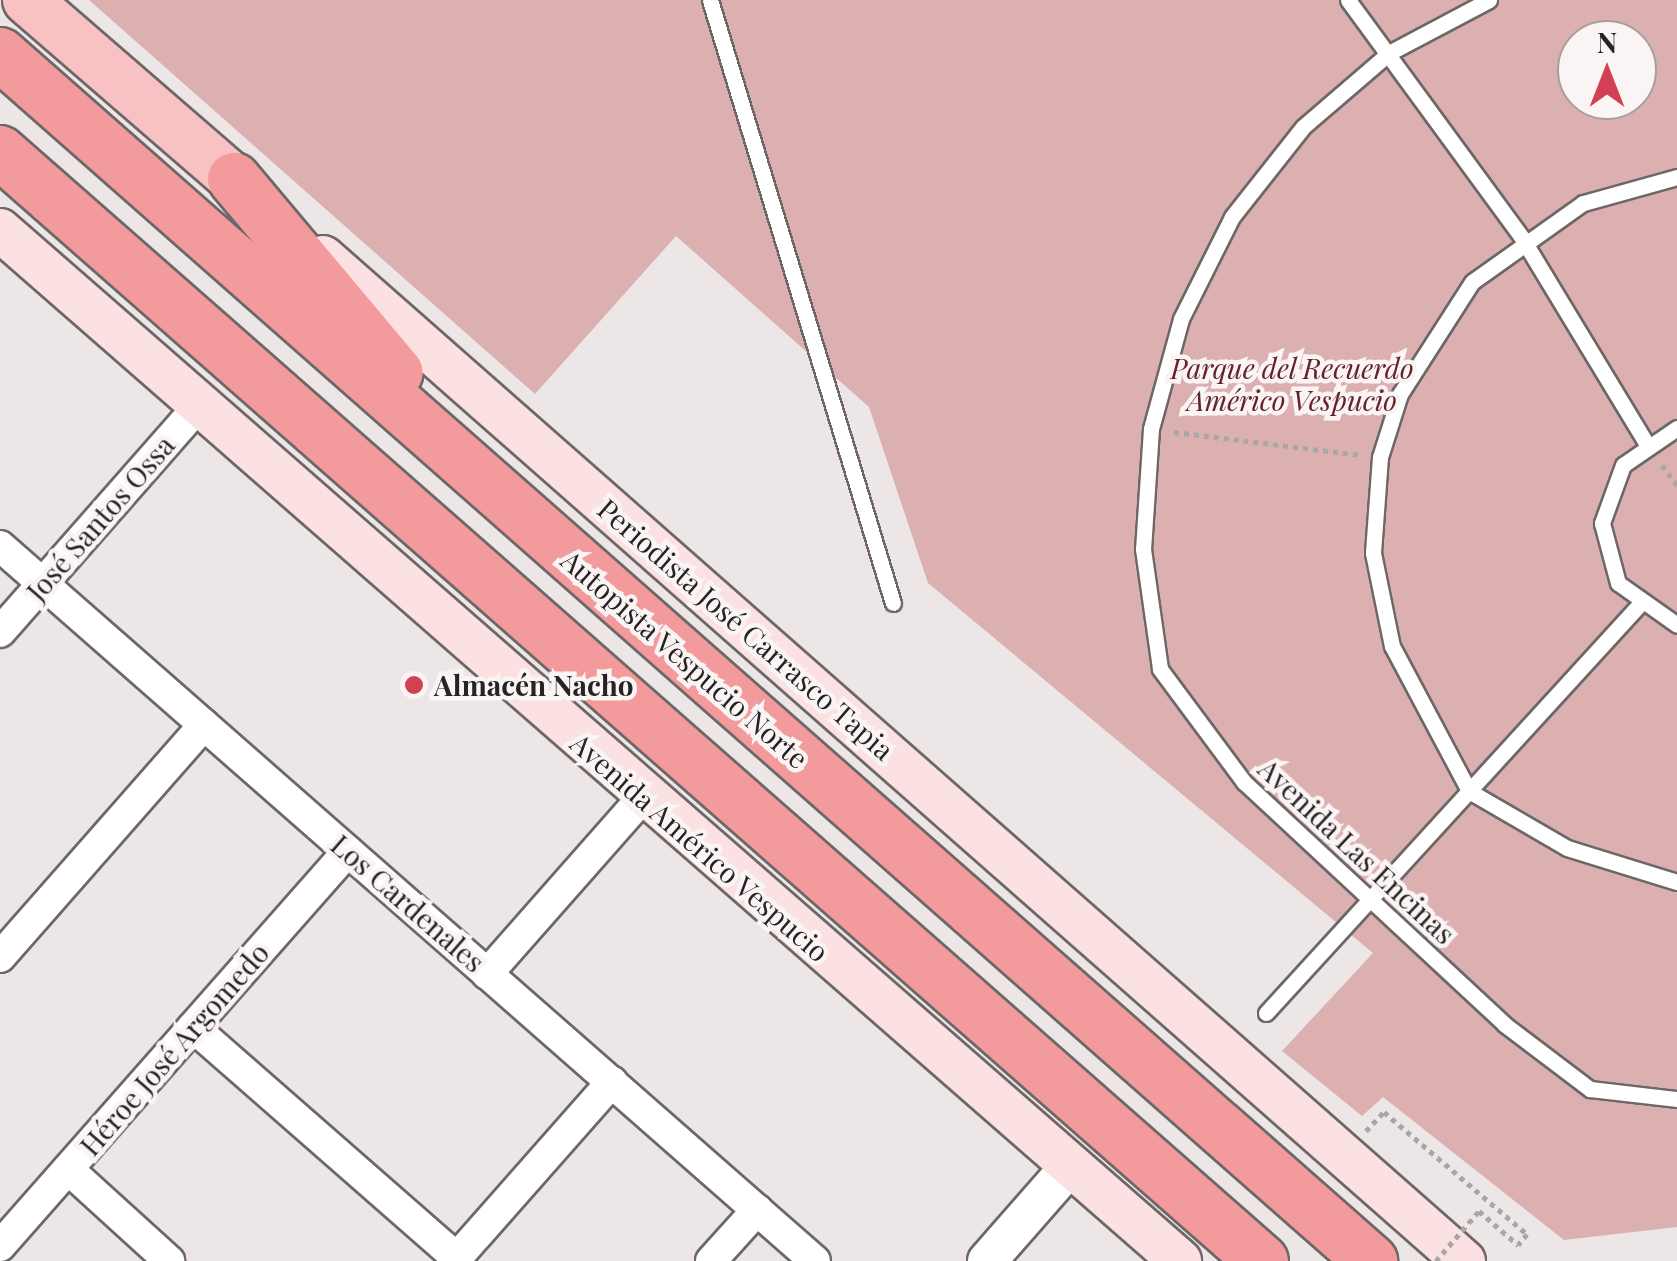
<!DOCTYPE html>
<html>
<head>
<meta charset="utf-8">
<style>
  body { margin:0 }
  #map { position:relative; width:1677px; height:1261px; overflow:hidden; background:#ece6e6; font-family:"Playfair Display",serif }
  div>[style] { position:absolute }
  .green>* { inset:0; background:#dcb0b0 }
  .path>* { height:5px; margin-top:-2.5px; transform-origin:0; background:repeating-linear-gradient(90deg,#aba6a6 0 5px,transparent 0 10px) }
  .roads { filter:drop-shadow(2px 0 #6d6767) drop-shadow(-2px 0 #6d6767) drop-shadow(0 2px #6d6767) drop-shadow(0 -2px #6d6767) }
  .service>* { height:15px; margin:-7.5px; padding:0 7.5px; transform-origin:7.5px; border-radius:7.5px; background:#fff }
  .minor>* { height:30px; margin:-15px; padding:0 15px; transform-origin:15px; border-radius:15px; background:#fff }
  .tertiary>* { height:38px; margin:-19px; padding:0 19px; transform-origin:19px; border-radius:19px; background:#fff }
  .secondary>* { height:42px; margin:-21px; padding:0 21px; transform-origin:21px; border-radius:21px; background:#fbe1e1 }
  .primary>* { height:48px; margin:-24px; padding:0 24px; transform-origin:24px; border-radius:24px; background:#f8c2c4 }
  .motorway>* { height:52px; margin:-26px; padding:0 26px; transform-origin:26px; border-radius:26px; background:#f39a9c }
  .path-bridge>* { height:5px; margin-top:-2.5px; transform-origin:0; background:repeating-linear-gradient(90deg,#aba6a6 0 5px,transparent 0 10px) }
  .dots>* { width:28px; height:28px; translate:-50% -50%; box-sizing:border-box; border:5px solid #faf4f4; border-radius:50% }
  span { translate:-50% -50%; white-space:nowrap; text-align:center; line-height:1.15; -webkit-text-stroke:9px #faf4f4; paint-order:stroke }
  .park-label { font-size:28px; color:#632329; font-style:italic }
  .street-label { font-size:28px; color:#252323 }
  .poi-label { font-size:28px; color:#252323; font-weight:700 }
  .left { translate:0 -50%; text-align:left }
  .north { position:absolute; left:1557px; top:20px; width:100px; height:100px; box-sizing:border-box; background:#faf4f4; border:2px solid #a5a0a0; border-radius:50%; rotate:0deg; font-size:28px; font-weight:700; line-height:40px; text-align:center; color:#252323 }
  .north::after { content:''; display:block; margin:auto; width:35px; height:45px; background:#d24153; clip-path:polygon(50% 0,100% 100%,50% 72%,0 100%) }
</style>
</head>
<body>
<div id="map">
  <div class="green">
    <i style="clip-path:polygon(evenodd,89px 0,1677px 0,1677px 1227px,1564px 1240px,1383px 1097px,1362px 1116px,1282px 1051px,1373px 953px,928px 583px,869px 407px,676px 236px,535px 394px,89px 0,1577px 40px,1637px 40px,1637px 100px,1577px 100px,1577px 40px)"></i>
  </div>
  <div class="path">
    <i style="left:1174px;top:432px;width:188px;rotate:7deg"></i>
    <i style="left:1662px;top:465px;width:25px;rotate:53deg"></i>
    <i style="left:1366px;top:1131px;width:26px;rotate:-47deg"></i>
    <i style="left:1384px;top:1112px;width:188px;rotate:40.5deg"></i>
    <i style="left:1527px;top:1234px;width:14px;rotate:129deg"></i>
  </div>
  <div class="roads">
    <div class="service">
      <i style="left:710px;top:0;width:630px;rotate:73.12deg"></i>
      <i style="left:1348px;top:0;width:295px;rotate:53.8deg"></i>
      <i style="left:1522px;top:238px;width:240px;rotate:58.8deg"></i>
      <i style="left:1489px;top:0;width:113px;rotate:152.1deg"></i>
      <i style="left:1389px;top:53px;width:113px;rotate:139.3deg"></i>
      <i style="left:1303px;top:127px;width:115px;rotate:128.3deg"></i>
      <i style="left:1232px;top:217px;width:114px;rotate:116.6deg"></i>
      <i style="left:1181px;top:319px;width:114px;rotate:105.3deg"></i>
      <i style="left:1151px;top:429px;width:120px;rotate:93.8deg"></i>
      <i style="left:1143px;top:549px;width:121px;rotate:81.9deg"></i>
      <i style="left:1160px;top:669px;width:141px;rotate:53.4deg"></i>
      <i style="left:1244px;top:782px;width:355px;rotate:42.9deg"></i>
      <i style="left:1504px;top:1024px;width:108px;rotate:37.1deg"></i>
      <i style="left:1590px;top:1089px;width:88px;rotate:6.6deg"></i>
      <i style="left:1677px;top:177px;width:98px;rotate:164.5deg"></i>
      <i style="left:1583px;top:203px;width:136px;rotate:144.6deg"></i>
      <i style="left:1472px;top:282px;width:133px;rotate:122.7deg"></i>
      <i style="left:1400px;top:394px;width:66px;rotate:107.6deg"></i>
      <i style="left:1380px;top:457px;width:96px;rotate:94.2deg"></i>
      <i style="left:1373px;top:553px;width:95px;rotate:78.5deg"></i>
      <i style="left:1392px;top:646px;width:164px;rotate:62deg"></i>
      <i style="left:1469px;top:791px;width:113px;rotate:30.2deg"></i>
      <i style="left:1567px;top:848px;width:115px;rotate:17.2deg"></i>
      <i style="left:1677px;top:428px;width:65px;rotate:145.6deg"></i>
      <i style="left:1623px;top:465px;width:62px;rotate:109.9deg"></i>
      <i style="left:1602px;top:523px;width:62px;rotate:75.1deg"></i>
      <i style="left:1618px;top:583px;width:72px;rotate:35.4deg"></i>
      <i style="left:1266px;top:1013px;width:553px;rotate:-47.57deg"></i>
    </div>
    <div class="minor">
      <i style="left:0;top:546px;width:1084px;rotate:41.26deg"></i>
      <i style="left:0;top:632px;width:303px;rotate:-48.7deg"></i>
      <i style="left:0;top:957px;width:309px;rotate:-48.7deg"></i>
      <i style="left:487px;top:974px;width:235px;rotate:-48.6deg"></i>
      <i style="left:193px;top:1027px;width:351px;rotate:41.2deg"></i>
      <i style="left:68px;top:1169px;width:137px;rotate:42.3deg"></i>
      <i style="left:0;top:1246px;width:526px;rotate:-48.62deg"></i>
      <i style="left:454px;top:1261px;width:239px;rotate:-48.6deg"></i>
      <i style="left:711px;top:1261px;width:69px;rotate:-48deg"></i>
    </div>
    <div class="tertiary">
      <i style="left:987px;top:1261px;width:128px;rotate:-48.8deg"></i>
    </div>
    <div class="secondary">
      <i style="left:0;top:230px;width:1567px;rotate:41.14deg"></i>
      <i style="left:323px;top:257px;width:1520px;rotate:41.35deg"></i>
    </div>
    <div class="primary">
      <i style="left:27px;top:0;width:274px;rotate:40.9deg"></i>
    </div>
    <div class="motorway">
      <i style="left:0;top:54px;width:1827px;rotate:41.36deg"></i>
      <i style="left:0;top:152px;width:1680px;rotate:41.31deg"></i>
      <i style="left:234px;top:179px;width:253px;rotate:50deg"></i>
    </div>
  </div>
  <div class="path-bridge">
    <i style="left:1436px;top:1261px;width:66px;rotate:-49.3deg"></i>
    <i style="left:1479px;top:1211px;width:52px;rotate:41.1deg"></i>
  </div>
  <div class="dots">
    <i style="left:414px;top:685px;background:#d24153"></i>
  </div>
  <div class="park-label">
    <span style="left:1292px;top:384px">Parque del Recuerdo<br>Américo Vespucio</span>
  </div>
  <div class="street-label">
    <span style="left:100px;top:518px;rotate:-49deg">José Santos Ossa</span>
    <span style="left:746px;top:629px;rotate:41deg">Periodista José Carrasco Tapia</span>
    <span style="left:685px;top:659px;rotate:41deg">Autopista Vespucio Norte</span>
    <span style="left:700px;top:847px;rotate:41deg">Avenida Américo Vespucio</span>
    <span style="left:1357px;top:851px;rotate:43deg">Avenida Las Encinas</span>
    <span style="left:408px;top:903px;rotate:41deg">Los Cardenales</span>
    <span style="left:174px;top:1049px;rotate:-49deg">Héroe José Argomedo</span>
  </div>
  <div class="poi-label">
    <span class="left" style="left:434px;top:685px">Almacén Nacho</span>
  </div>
  <div class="north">N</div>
</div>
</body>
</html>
